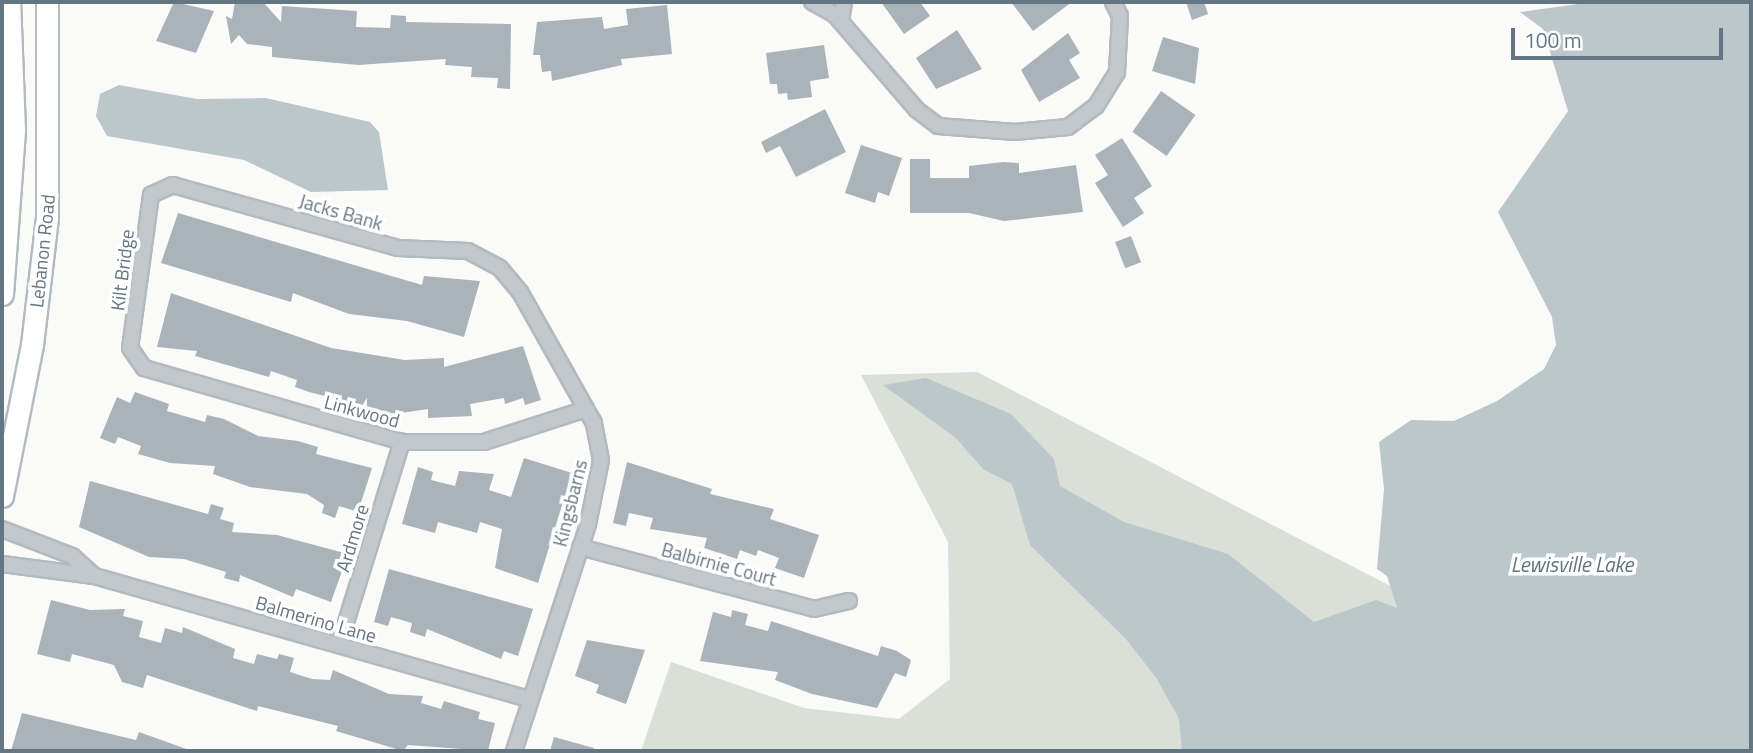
<!DOCTYPE html>
<html>
<head>
<meta charset="utf-8">
<style>
  body { margin:0 }
  #map { position:relative; width:1753px; height:753px; overflow:hidden; background:#fafaf8; font-family:"Titillium Web",sans-serif }
  div>[style] { position:absolute }
  .green>* { inset:0; background:#dadfd7 }
  .water>* { inset:0; background:#bbc7cb }
  .building>* { inset:0; background:#aab3b9; transform-origin:0 0 }
  .roads { filter:drop-shadow(2px 0 #b3babf) drop-shadow(-2px 0 #b3babf) drop-shadow(0 2px #b3babf) drop-shadow(0 -2px #b3babf) }
  .minor>* { height:14px; margin:-7px; padding:0 7px; transform-origin:7px; border-radius:7px; background:#c3c8cc }
  .secondary>* { height:21px; margin:-10.5px; padding:0 10.5px; transform-origin:10.5px; border-radius:10.5px; background:#fff }
  span { translate:-50% -50%; white-space:nowrap; text-align:center; line-height:1.15; -webkit-text-stroke:7px #fff; paint-order:stroke }
  .street-label { font-size:19px; color:#657683 }
  .water-label { font-size:21px; color:#60757c; font-style:italic }
  .frame { position:absolute; inset:0; border:4px solid #657683; pointer-events:none }
  .scale { position:absolute; left:1511px; top:28px; width:212px; height:32px; box-sizing:border-box; border:4px solid #657683; border-top:0; padding-left:9px; font-size:21px; line-height:24px; white-space:nowrap; color:#657683; -webkit-text-stroke:5px #fff; paint-order:stroke }
</style>
</head>
<body>
<div id="map">
  <div class="green">
    <i style="clip-path:polygon(977px 372px,1566px 677px,1591px 751px,641px 751px,671px 662px,804px 708px,899px 719px,950px 679px,948px 542px,861px 375px)"></i>
  </div>
  <div class="water">
    <i style="clip-path:polygon(1593px 2px,1751px 2px,1751px 751px,1182px 751px,1179px 719px,1157px 679px,1126px 639px,1030px 545px,1012px 484px,983px 469px,956px 438px,883px 385px,926px 378px,1011px 414px,1054px 459px,1060px 486px,1124px 522px,1228px 554px,1314px 622px,1376px 600px,1397px 608px,1387px 576px,1377px 569px,1384px 489px,1379px 442px,1411px 420px,1454px 421px,1497px 401px,1544px 369px,1556px 345px,1552px 317px,1498px 212px,1568px 111px,1543px 29px,1520px 12px)"></i>
    <i style="clip-path:polygon(119px 85px,197px 99px,266px 98px,370px 122px,379px 132px,388px 190px,311px 192px,244px 160px,107px 136px,96px 116px,100px 94px)"></i>
  </div>
  <div class="building">
    <i style="clip-path:polygon(174px 2px,214px 11px,196px 53px,156px 41px)"></i>
    <i style="clip-path:polygon(235px 2px,263px 2px,281px 22px,282px 6px,357px 11px,356px 27px,390px 28px,391px 15px,406px 16px,406px 22px,511px 24px,510px 89px,497px 88px,498px 78px,471px 77px,472px 67px,445px 65px,446px 59px,358px 65px,272px 57px,272px 47px,247px 44px,239px 35px,231px 44px,226px 16px,232px 19px)"></i>
    <i style="clip-path:polygon(881px 2px,920px 2px,930px 16px,904px 34px)"></i>
    <i style="clip-path:polygon(1011px 2px,1072px 2px,1033px 31px)"></i>
    <i style="clip-path:polygon(1186px 2px,1204px 2px,1208px 14px,1192px 20px)"></i>
    <i style="clip-path:polygon(667px 5px,672px 54px,621px 59px,622px 65px,552px 81px,551px 71px,542px 72px,540px 55px,533px 55px,537px 22px,602px 17px,604px 29px,628px 25px,626px 9px)"></i>
    <i style="clip-path:polygon(957px 30px,982px 69px,936px 89px,916px 58px)"></i>
    <i style="clip-path:polygon(1068px 33px,1080px 53px,1069px 60px,1080px 78px,1039px 102px,1021px 70px)"></i>
    <i style="clip-path:polygon(1163px 37px,1199px 48px,1195px 84px,1152px 71px)"></i>
    <i style="clip-path:polygon(824px 45px,829px 78px,810px 81px,812px 97px,788px 100px,787px 93px,778px 94px,777px 84px,770px 84px,766px 53px)"></i>
    <i style="left:1161px;top:91px;width:42px;height:50px;rotate:35deg"></i>
    <i style="clip-path:polygon(825px 109px,846px 152px,796px 177px,780px 146px,766px 153px,761px 142px)"></i>
    <i style="clip-path:polygon(1122px 138px,1152px 186px,1134px 198px,1144px 213px,1123px 227px,1095px 183px,1108px 175px,1095px 155px)"></i>
    <i style="clip-path:polygon(861px 145px,902px 158px,889px 196px,878px 192px,875px 203px,845px 193px)"></i>
    <i style="clip-path:polygon(910px 159px,930px 159px,930px 178px,969px 178px,969px 166px,1003px 162px,1019px 163px,1019px 173px,1076px 165px,1083px 212px,1004px 221px,969px 213px,910px 213px)"></i>
    <i style="clip-path:polygon(178px 213px,422px 285px,424px 276px,480px 281px,464px 337px,407px 321px,349px 314px,293px 293px,291px 302px,161px 263px)"></i>
    <i style="left:1131px;top:236px;width:28px;height:17px;rotate:69deg"></i>
    <i style="clip-path:polygon(171px 293px,331px 348px,405px 360px,444px 358px,444px 367px,523px 346px,541px 400px,525px 405px,523px 398px,505px 404px,504px 398px,470px 404px,472px 416px,428px 418px,428px 409px,395px 414px,309px 392px,295px 387px,297px 380px,271px 371px,269px 377px,195px 356px,197px 351px,157px 347px)"></i>
    <i style="clip-path:polygon(135px 392px,169px 404px,167px 411px,205px 422px,207px 415px,224px 419px,258px 436px,298px 441px,318px 447px,316px 454px,372px 468px,358px 512px,339px 506px,335px 518px,322px 513px,324px 505px,307px 494px,250px 487px,213px 474px,215px 466px,170px 463px,138px 454px,141px 446px,118px 437px,115px 444px,100px 438px,117px 397px,130px 403px)"></i>
    <i style="clip-path:polygon(524px 458px,572px 473px,538px 583px,495px 568px,502px 529px,480px 522px,477px 533px,438px 522px,435px 533px,402px 524px,418px 467px,433px 472px,431px 480px,455px 486px,459px 471px,494px 474px,489px 490px,511px 497px)"></i>
    <i style="clip-path:polygon(627px 462px,712px 489px,710px 494px,774px 509px,770px 519px,819px 535px,804px 578px,775px 568px,779px 558px,758px 550px,756px 556px,740px 550px,737px 559px,704px 548px,707px 538px,650px 529px,653px 518px,629px 513px,626px 526px,613px 523px)"></i>
    <i style="clip-path:polygon(90px 481px,208px 514px,211px 504px,224px 508px,220px 519px,234px 523px,232px 532px,277px 535px,348px 554px,331px 602px,296px 589px,293px 597px,240px 575px,239px 582px,224px 578px,226px 572px,184px 559px,149px 557px,79px 527px)"></i>
    <i style="clip-path:polygon(389px 569px,533px 609px,518px 656px,504px 651px,501px 659px,427px 629px,425px 637px,410px 632px,412px 623px,391px 617px,388px 626px,374px 622px)"></i>
    <i style="clip-path:polygon(51px 600px,90px 610px,125px 609px,123px 616px,143px 621px,139px 637px,161px 643px,165px 628px,182px 633px,183px 627px,235px 649px,233px 658px,254px 664px,257px 654px,277px 659px,279px 654px,294px 658px,290px 672px,312px 679px,330px 680px,333px 670px,389px 694px,423px 696px,421px 703px,441px 709px,444px 701px,480px 712px,478px 719px,495px 723px,488px 751px,408px 745px,403px 751px,336px 731px,338px 726px,258px 706px,257px 711px,147px 675px,143px 688px,122px 682px,114px 665px,72px 654px,70px 662px,37px 654px)"></i>
    <i style="clip-path:polygon(732px 610px,748px 614px,745px 625px,768px 631px,771px 621px,878px 656px,881px 646px,897px 651px,911px 660px,906px 677px,895px 673px,877px 708px,812px 694px,775px 680px,778px 672px,700px 661px,713px 612px,731px 617px)"></i>
    <i style="clip-path:polygon(587px 640px,645px 650px,626px 704px,596px 693px,599px 685px,575px 676px)"></i>
    <i style="clip-path:polygon(22px 713px,136px 740px,139px 732px,192px 751px,11px 751px)"></i>
    <i style="clip-path:polygon(554px 737px,594px 748px,593px 751px,550px 751px)"></i>
  </div>
  <div class="roads">
    <div class="minor">
      <i style="left:812px;top:2px;width:26px;rotate:29deg"></i>
      <i style="left:835px;top:15px;width:125px;rotate:49.2deg"></i>
      <i style="left:917px;top:110px;width:26px;rotate:37deg"></i>
      <i style="left:938px;top:126px;width:77px;rotate:4.5deg"></i>
      <i style="left:1015px;top:132px;width:53px;rotate:-5.4deg"></i>
      <i style="left:1068px;top:127px;width:35px;rotate:-37deg"></i>
      <i style="left:1096px;top:106px;width:40px;rotate:-58deg"></i>
      <i style="left:1117px;top:72px;width:56px;rotate:-86.9deg"></i>
      <i style="left:1120px;top:16px;width:16px;rotate:-117deg"></i>
      <i style="left:841px;top:21px;width:19px;rotate:-81deg"></i>
      <i style="left:2px;top:529px;width:75px;rotate:21.1deg"></i>
      <i style="left:72px;top:556px;width:30px;rotate:42deg"></i>
      <i style="left:580px;top:547px;width:242px;rotate:14.8deg"></i>
      <i style="left:814px;top:609px;width:36px;rotate:-13deg"></i>
      <i style="left:2px;top:564px;width:93px;rotate:7.4deg"></i>
      <i style="left:94px;top:576px;width:452px;rotate:15.8deg"></i>
      <i style="left:339px;top:645px;width:213px;rotate:-72.8deg"></i>
      <i style="left:514px;top:751px;width:239px;rotate:-71.9deg"></i>
      <i style="left:588px;top:524px;width:65px;rotate:-78.5deg"></i>
      <i style="left:601px;top:460px;width:38px;rotate:-101deg"></i>
      <i style="left:594px;top:423px;width:16px;rotate:-120deg"></i>
      <i style="left:586px;top:409px;width:134px;rotate:-119.4deg"></i>
      <i style="left:520px;top:292px;width:31px;rotate:-130deg"></i>
      <i style="left:500px;top:268px;width:36px;rotate:-152deg"></i>
      <i style="left:468px;top:251px;width:70px;rotate:-177.5deg"></i>
      <i style="left:398px;top:248px;width:234px;rotate:-164.4deg"></i>
      <i style="left:173px;top:185px;width:24px;rotate:156deg"></i>
      <i style="left:151px;top:195px;width:154px;rotate:97.8deg"></i>
      <i style="left:130px;top:348px;width:24px;rotate:55deg"></i>
      <i style="left:144px;top:368px;width:268px;rotate:16deg"></i>
      <i style="left:402px;top:442px;width:82px"></i>
      <i style="left:484px;top:442px;width:107px;rotate:-17.9deg"></i>
    </div>
    <div class="secondary">
      <i style="left:2px;top:294px;width:164px;rotate:-85.8deg"></i>
      <i style="left:14px;top:130px;width:128px;rotate:-92.2deg"></i>
      <i style="left:2px;top:496px;width:154px;rotate:-78.8deg"></i>
      <i style="left:32px;top:345px;width:128px;rotate:-83.3deg"></i>
      <i style="left:47px;top:218px;width:216px;rotate:-90deg"></i>
    </div>
  </div>
  <div class="street-label">
    <span style="left:341px;top:212px;rotate:16deg">Jacks Bank</span>
    <span style="left:42px;top:251px;rotate:-84deg">Lebanon Road</span>
    <span style="left:122px;top:270px;rotate:-83deg">Kilt Bridge</span>
    <span style="left:362px;top:411px;rotate:15deg">Linkwood</span>
    <span style="left:570px;top:503px;rotate:-76deg">Kingsbarns</span>
    <span style="left:352px;top:538px;rotate:-73deg">Ardmore</span>
    <span style="left:719px;top:564px;rotate:15deg">Balbirnie Court</span>
    <span style="left:316px;top:619px;rotate:16deg">Balmerino Lane</span>
  </div>
  <div class="water-label">
    <span style="left:1572px;top:564px">Lewisville Lake</span>
  </div>
  <div class="frame"></div>
  <div class="scale">100 m</div>
</div>
</body>
</html>
